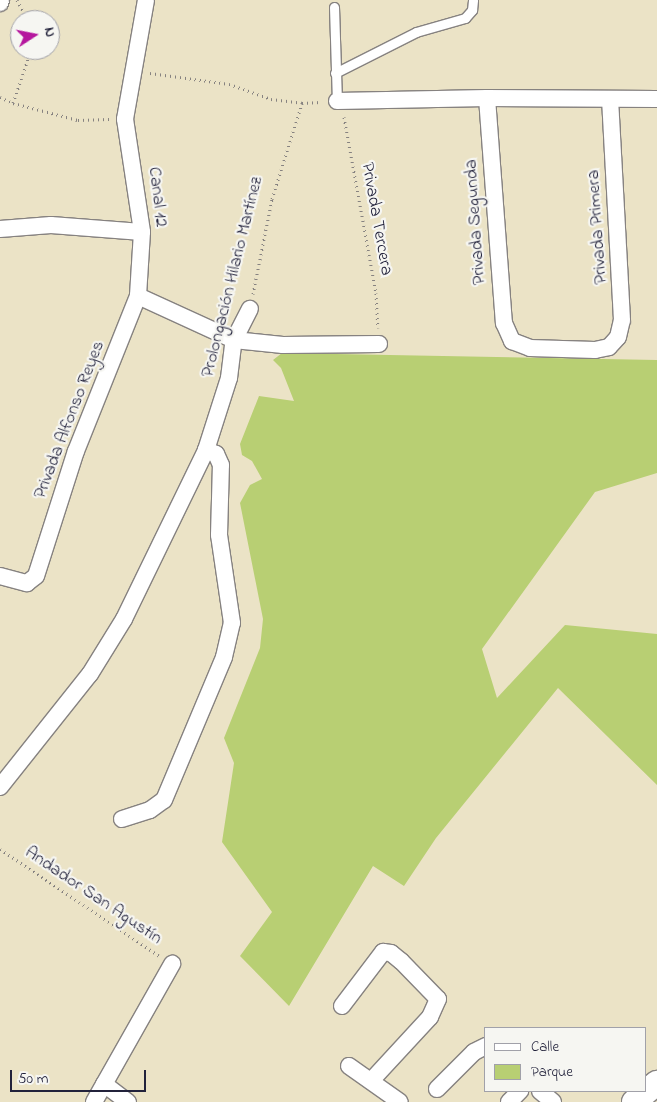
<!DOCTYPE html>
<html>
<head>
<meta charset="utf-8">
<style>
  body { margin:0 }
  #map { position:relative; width:657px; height:1102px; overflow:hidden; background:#ebe3c6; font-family:"Indie Flower",sans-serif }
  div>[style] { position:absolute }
  .green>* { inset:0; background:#b8cf73 }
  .path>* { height:3px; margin-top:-1.5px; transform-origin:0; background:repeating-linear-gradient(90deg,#868280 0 1px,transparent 0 5px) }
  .roads { filter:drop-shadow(1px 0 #868280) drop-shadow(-1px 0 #868280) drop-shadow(0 1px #868280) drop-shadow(0 -1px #868280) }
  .lane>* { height:9px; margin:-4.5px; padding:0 4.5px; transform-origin:4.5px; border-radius:4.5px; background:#fff }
  .street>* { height:16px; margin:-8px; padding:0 8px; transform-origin:8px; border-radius:8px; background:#fff }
  .secondary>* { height:24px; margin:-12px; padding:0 12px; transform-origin:12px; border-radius:12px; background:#fff }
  span { translate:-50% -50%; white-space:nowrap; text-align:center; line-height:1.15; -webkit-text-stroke:4.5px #f6f6f2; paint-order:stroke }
  .street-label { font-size:18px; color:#22223b }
  .legend { position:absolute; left:484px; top:1027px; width:162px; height:65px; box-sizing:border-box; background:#f6f6f2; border:1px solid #a1a1a9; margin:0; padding:6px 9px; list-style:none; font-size:15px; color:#22223b }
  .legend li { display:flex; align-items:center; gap:10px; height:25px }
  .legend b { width:25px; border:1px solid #a1a1a9 }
  .north { position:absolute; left:10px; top:10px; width:50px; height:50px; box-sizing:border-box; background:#f6f6f2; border:1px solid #a1a1a9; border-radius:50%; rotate:79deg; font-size:14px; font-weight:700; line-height:20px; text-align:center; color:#22223b }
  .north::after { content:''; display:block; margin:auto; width:18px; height:22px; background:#b5179e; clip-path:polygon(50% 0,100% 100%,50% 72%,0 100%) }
  .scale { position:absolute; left:10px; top:1070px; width:136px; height:22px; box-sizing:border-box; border:2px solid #22223b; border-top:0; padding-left:6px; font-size:15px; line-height:18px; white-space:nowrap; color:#22223b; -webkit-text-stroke:4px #f6f6f2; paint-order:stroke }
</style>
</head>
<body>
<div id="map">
  <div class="green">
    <i style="clip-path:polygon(282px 353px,657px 360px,657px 473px,595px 492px,482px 649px,497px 698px,565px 625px,657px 634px,657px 785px,558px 688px,436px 838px,404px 886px,373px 866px,289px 1006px,240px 956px,272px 912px,222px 842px,234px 763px,224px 738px,260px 648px,263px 619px,240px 503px,250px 485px,262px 479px,252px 461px,242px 455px,240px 444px,259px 396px,294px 401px,281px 368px,273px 360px)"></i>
  </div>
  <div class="path">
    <i style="left:17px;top:0;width:23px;rotate:61deg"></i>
    <i style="left:150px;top:73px;width:80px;rotate:7.9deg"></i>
    <i style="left:229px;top:84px;width:45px;rotate:19.7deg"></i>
    <i style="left:271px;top:99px;width:31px;rotate:7deg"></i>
    <i style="left:0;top:97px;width:14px;rotate:25deg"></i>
    <i style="left:13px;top:103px;width:67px;rotate:14.7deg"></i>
    <i style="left:78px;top:120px;width:31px;rotate:-2deg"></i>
    <i style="left:13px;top:103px;width:56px;rotate:-71.2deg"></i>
    <i style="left:344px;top:117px;width:179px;rotate:79.7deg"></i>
    <i style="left:376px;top:293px;width:35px;rotate:87deg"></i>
    <i style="left:253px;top:294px;width:97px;rotate:-78.7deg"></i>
    <i style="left:272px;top:199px;width:101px;rotate:-72.6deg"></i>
    <i style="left:302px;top:103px;width:19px;rotate:-3deg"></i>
    <i style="left:0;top:849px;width:192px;rotate:33.9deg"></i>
  </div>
  <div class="roads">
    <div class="lane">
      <i style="left:334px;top:7px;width:94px;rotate:88.2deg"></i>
      <i style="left:335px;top:73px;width:91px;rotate:-26.8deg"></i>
      <i style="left:416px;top:32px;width:51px;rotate:-15.9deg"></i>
      <i style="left:465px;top:18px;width:11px;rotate:-49deg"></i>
      <i style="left:472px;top:10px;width:10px;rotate:-84deg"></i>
    </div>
    <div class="street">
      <i style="left:146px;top:0;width:121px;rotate:100deg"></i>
      <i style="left:125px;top:119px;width:114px;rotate:81.4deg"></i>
      <i style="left:142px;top:232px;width:64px;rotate:93.6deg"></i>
      <i style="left:138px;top:296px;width:106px;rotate:24.6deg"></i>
      <i style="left:234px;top:340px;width:49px;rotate:5.8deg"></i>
      <i style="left:283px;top:345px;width:96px;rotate:-0.6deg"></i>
      <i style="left:0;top:3px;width:3px;rotate:-72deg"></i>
      <i style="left:487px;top:98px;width:226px;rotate:85.7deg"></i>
      <i style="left:504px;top:323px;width:20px;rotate:66deg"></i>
      <i style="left:512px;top:341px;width:19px;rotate:21deg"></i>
      <i style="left:530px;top:348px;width:65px;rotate:1.8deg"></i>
      <i style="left:595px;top:350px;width:14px;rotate:-12deg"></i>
      <i style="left:609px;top:347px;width:13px;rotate:-48deg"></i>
      <i style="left:618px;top:337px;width:17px;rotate:-77deg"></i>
      <i style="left:622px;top:320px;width:220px;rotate:-93.1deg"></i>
      <i style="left:337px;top:101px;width:150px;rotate:-1.1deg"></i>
      <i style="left:487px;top:98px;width:170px;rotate:0.3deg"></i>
      <i style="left:0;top:229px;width:51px;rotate:-4.5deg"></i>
      <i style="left:51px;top:225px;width:91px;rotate:4.4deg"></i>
      <i style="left:0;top:576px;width:28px;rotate:15deg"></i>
      <i style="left:27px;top:583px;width:11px;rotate:-38deg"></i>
      <i style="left:36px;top:576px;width:131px;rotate:-72.3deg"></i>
      <i style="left:76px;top:451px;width:167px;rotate:-68.2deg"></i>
      <i style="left:0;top:787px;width:144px;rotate:-51.5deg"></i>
      <i style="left:90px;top:674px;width:65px;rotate:-58.3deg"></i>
      <i style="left:124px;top:619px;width:188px;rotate:-64.1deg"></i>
      <i style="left:206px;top:450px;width:76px;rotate:-72.3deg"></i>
      <i style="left:229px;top:378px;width:38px;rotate:-83deg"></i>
      <i style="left:234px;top:340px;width:35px;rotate:-63deg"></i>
      <i style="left:122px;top:819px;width:29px;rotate:-18deg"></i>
      <i style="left:150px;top:810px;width:17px;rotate:-36deg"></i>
      <i style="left:164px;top:800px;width:155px;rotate:-67.2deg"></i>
      <i style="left:224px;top:657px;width:35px;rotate:-77deg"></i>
      <i style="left:232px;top:623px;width:89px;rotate:-98.4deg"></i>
      <i style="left:219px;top:535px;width:70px;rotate:-88.4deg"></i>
      <i style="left:221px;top:465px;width:12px;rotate:-114deg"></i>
      <i style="left:216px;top:454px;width:11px;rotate:-158deg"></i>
      <i style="left:342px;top:1006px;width:68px;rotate:-52.8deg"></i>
      <i style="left:383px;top:952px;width:8px;rotate:7deg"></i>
      <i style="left:391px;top:953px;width:13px;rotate:39deg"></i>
      <i style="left:401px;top:961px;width:53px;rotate:45.8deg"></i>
      <i style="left:438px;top:999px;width:20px;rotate:114deg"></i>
      <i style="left:430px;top:1017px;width:87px;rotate:132.7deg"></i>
      <i style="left:349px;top:1066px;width:62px;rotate:35.2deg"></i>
      <i style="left:104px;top:1084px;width:30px;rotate:37deg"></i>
      <i style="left:437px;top:1089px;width:52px;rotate:-45deg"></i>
      <i style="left:474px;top:1052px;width:13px;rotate:-27deg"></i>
      <i style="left:540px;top:1091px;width:17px;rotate:40deg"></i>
      <i style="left:94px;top:1102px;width:159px;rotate:-60.5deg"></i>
      <i style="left:509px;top:1102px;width:16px;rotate:-45deg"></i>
    </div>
    <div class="secondary">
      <i style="left:634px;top:1102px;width:30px;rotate:-40deg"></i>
    </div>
  </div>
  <div class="street-label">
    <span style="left:157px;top:197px;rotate:83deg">Canal 12</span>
    <span style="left:376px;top:219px;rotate:80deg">Privada Tercera</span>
    <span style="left:476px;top:222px;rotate:-94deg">Privada Segunda</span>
    <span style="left:598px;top:227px;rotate:-94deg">Privada Primera</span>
    <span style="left:233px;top:277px;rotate:-76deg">Prolongación Hilario Martínez</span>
    <span style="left:70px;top:420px;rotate:-69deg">Privada Alfonso Reyes</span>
    <span style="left:93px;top:896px;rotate:34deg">Andador San Agustín</span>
  </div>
  <ul class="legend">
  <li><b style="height:6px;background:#fff"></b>Calle</li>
  <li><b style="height:14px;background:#b8cf73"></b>Parque</li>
  </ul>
  <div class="north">N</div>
  <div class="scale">50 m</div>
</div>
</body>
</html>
